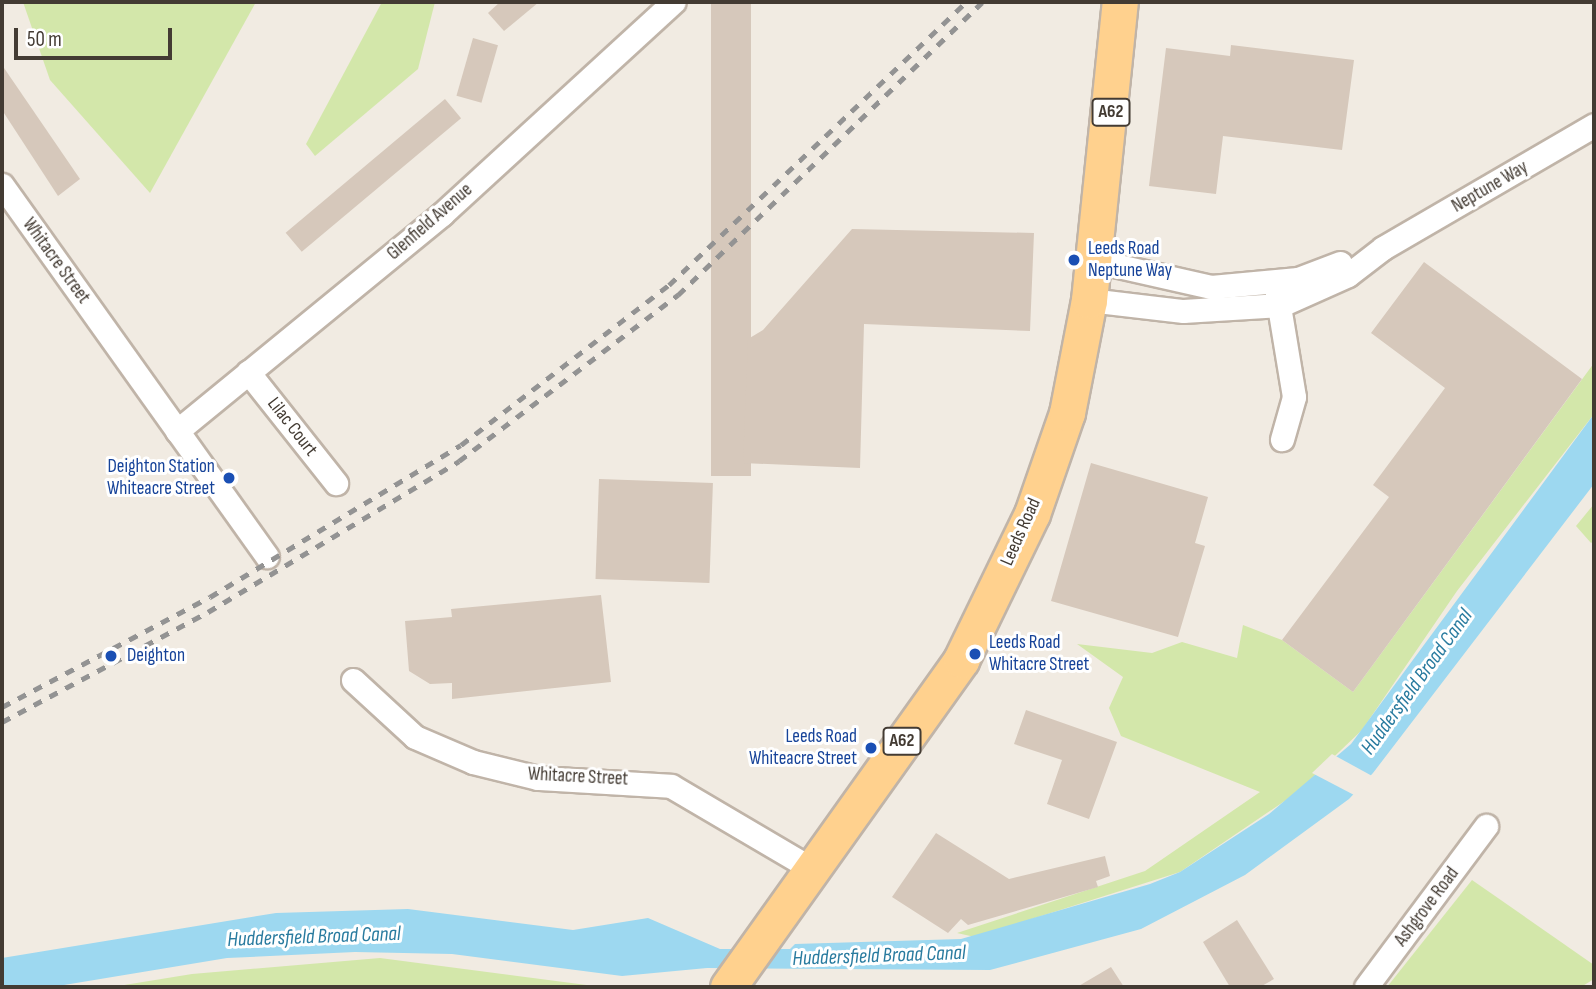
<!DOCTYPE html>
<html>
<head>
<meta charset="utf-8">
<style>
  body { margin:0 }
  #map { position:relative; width:1596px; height:989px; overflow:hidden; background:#f1ebe2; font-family:"Sofia Sans Condensed",sans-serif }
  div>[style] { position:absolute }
  .green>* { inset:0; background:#d3e7aa }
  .water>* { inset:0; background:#9dd8f0 }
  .pier>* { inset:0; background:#f1ebe2 }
  .building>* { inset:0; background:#d6c8bb; transform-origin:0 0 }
  .roads { filter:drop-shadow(2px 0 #c0b4a8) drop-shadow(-2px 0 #c0b4a8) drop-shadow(0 2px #c0b4a8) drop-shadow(0 -2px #c0b4a8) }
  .street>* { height:23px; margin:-11.5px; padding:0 11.5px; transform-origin:11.5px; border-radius:11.5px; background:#fff }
  .primary>* { height:35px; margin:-17.5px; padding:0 17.5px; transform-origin:17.5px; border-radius:17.5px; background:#ffd18e }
  .rail>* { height:5px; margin-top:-2.5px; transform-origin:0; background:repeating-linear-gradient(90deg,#939393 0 9px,transparent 0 18px) }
  .dots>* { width:19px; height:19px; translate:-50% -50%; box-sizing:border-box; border:4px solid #fff; border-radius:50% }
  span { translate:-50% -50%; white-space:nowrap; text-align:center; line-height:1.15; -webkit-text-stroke:6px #fff; paint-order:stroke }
  .shield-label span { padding:2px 5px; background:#fff; border:2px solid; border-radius:5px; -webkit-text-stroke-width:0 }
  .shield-label { font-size:18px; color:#433b33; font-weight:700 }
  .street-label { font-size:19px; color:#433b33 }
  .transit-label { font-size:19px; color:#164399 }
  .left { translate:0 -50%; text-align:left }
  .right { translate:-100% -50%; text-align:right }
  .water-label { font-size:21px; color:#297b9f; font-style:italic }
  .frame { position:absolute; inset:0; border:4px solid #433b33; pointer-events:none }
  .scale { position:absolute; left:14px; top:28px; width:158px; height:32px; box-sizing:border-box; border:4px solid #433b33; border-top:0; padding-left:9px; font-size:21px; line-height:24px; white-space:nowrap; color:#433b33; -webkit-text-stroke:5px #fff; paint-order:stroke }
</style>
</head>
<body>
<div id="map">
  <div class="green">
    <i style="clip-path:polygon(23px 2px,256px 2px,150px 193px,50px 80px)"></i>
    <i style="clip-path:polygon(382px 2px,435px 2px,418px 69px,315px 156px,306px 144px)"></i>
    <i style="clip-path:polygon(1594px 363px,1594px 414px,1457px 591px,1362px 730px,1295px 794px,1180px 872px,975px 937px,957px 933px,1145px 871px,1260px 792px,1121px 736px,1109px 708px,1123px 677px,1077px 644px,1152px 653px,1182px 642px,1237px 658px,1243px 625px,1282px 640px,1353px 692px)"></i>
    <i style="clip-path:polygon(1594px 504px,1594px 541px,1591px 543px,1576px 526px)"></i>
    <i style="clip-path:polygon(1472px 880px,1594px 965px,1594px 979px,1581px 987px,1387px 987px)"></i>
    <i style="clip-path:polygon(380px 958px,602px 987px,112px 987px,192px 974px)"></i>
  </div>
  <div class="water">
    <i style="clip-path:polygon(1594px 414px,1594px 484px,1373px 773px,1349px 799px,1245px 875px,1141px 929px,990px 970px,707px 968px,622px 976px,452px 954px,355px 952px,227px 958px,52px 987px,2px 987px,2px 958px,276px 913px,408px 909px,573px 930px,648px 918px,720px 949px,790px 949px,795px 944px,961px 939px,1150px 884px,1180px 872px,1269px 814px,1351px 744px)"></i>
  </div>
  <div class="pier">
    <i style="clip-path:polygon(1332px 754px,1374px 777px,1356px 796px,1312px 773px)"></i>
  </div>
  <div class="building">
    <i style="clip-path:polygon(500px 2px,539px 2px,504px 31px,488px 13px)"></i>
    <i style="left:711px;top:2px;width:40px;height:474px"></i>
    <i style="left:473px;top:38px;width:26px;height:60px;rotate:16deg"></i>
    <i style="clip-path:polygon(1231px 45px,1354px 60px,1342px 150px,1223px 136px,1216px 194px,1149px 186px,1166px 48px,1230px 56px)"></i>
    <i style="clip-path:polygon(2px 65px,80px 179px,58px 196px,2px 110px)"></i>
    <i style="left:445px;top:99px;width:25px;height:208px;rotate:50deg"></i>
    <i style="clip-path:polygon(852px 229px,1034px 233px,1030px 331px,864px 324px,860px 468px,743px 463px,748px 339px,763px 330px)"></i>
    <i style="clip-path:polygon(1424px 262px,1582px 379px,1353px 692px,1282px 640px,1389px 497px,1373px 485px,1445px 388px,1371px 333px)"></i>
    <i style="clip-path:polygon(1091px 463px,1208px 497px,1195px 543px,1205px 546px,1178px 637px,1051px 601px)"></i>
    <i style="left:599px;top:479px;width:114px;height:100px;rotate:2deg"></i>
    <i style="clip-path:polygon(601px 595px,611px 682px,452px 699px,452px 683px,430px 684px,409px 671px,405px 621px,452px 617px,451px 609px)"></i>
    <i style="clip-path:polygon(1026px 710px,1117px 742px,1089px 819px,1047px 804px,1062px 760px,1014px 744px)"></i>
    <i style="clip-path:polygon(936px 833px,1009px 879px,1105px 856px,1110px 876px,1096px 881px,1098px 887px,968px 925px,961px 919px,948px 933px,892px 897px)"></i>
    <i style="clip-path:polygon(1237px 920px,1274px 979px,1260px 987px,1230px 987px,1203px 942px)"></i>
    <i style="clip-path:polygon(1111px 967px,1124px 987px,1077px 987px)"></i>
  </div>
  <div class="roads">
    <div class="street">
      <i style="left:2px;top:185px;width:456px;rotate:54.5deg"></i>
      <i style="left:1096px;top:261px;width:118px;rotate:12.7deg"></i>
      <i style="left:1211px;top:287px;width:87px;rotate:-5.3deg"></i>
      <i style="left:1298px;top:279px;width:45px;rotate:-20.9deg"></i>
      <i style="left:1277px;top:294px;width:104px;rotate:80.6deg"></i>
      <i style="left:1294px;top:397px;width:44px;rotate:105.9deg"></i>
      <i style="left:1089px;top:300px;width:95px;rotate:6.7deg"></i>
      <i style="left:1183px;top:311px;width:98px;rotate:-3.5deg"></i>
      <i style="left:1281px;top:305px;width:73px;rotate:-24.1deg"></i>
      <i style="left:1348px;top:275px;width:44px;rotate:-37.6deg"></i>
      <i style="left:1383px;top:248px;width:244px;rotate:-30.2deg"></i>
      <i style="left:248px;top:372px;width:142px;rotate:51.6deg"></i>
      <i style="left:177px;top:431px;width:343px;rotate:-39.3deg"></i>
      <i style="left:442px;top:214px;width:314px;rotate:-42.5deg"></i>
      <i style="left:353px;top:680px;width:84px;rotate:42.6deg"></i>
      <i style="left:415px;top:737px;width:63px;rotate:23.3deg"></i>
      <i style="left:473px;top:762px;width:67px;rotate:13.8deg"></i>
      <i style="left:538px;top:778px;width:133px;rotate:3.4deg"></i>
      <i style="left:671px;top:786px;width:161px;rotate:30.5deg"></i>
      <i style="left:1366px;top:987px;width:201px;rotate:-53.3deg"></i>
    </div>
    <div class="primary">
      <i style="left:728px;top:987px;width:402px;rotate:-54.5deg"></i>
      <i style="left:961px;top:660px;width:162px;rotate:-64.1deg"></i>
      <i style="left:1032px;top:514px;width:107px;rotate:-70.9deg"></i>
      <i style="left:1067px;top:413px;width:115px;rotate:-79deg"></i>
      <i style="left:1089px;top:300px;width:300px;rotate:-84.1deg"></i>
    </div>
  </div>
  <div class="rail">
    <i style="left:2px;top:707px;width:235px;rotate:-27.9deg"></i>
    <i style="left:210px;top:597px;width:293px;rotate:-31.2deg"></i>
    <i style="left:461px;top:445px;width:262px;rotate:-37.6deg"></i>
    <i style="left:669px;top:285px;width:410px;rotate:-43.6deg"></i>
    <i style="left:2px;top:722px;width:234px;rotate:-28.1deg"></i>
    <i style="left:208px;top:612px;width:293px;rotate:-31deg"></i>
    <i style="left:459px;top:461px;width:275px;rotate:-37.2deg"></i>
    <i style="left:678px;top:295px;width:422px;rotate:-43.9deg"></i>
  </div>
  <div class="dots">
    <i style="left:1074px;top:260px;background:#1a4fb4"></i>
    <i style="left:229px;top:478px;background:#1a4fb4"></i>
    <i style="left:975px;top:654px;background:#1a4fb4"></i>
    <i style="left:111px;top:656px;background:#1a4fb4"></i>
    <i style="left:871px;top:748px;background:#1a4fb4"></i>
  </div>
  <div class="shield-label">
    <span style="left:1111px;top:112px">A62</span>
    <span style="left:902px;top:741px">A62</span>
  </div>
  <div class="street-label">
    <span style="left:1490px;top:187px;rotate:-30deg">Neptune Way</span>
    <span style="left:430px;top:222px;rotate:-41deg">Glenfield Avenue</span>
    <span style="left:56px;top:261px;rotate:54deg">Whitacre Street</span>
    <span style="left:292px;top:427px;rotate:52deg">Lilac Court</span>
    <span style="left:1021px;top:532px;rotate:-66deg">Leeds Road</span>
    <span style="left:578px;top:777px;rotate:3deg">Whitacre Street</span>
    <span style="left:1427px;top:907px;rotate:-53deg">Ashgrove Road</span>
  </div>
  <div class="transit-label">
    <span class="left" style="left:1088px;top:260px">Leeds Road<br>Neptune Way</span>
    <span class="right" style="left:215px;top:478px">Deighton Station<br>Whiteacre Street</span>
    <span class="left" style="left:989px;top:654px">Leeds Road<br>Whitacre Street</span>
    <span class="left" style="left:127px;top:656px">Deighton</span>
    <span class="right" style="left:857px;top:748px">Leeds Road<br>Whiteacre Street</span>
  </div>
  <div class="water-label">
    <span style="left:1417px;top:682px;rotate:-54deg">Huddersfield Broad Canal</span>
    <span style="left:314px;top:937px;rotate:-2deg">Huddersfield Broad Canal</span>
    <span style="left:879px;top:956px;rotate:-2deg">Huddersfield Broad Canal</span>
  </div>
  <div class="frame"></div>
  <div class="scale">50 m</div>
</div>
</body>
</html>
